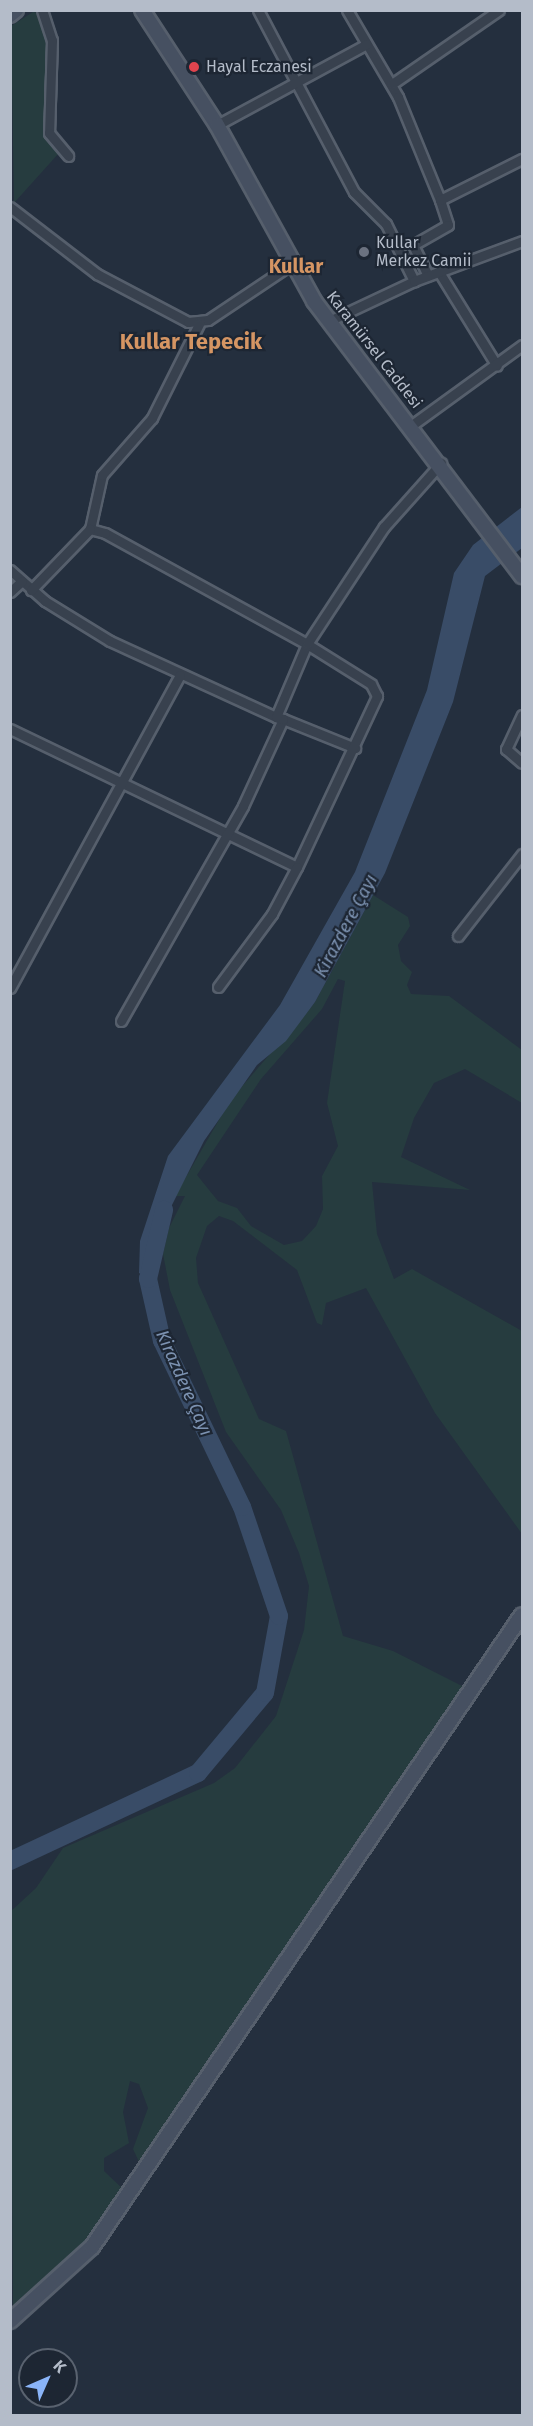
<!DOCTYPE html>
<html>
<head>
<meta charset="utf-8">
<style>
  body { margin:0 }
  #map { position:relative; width:533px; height:2426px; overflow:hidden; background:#242f3e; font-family:"Fira Sans",sans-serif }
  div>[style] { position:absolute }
  .green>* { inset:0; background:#263c3f }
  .water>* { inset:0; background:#394c67 }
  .river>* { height:18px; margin:-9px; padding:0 9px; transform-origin:9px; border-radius:9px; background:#394c67 }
  .roads { filter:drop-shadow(2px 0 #565f6c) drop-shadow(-2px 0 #565f6c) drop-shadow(0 2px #565f6c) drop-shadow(0 -2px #565f6c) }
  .street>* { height:9px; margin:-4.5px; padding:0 4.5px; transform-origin:4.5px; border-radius:4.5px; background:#38414e }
  .secondary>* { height:14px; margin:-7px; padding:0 7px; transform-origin:7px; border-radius:7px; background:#465061 }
  .dots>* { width:16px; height:16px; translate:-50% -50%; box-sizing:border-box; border:3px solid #1d2633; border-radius:50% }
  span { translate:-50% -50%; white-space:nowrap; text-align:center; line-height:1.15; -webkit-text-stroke:4.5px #1d2633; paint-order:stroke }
  .poi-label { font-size:16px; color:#b4bcc9 }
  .left { translate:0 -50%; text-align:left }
  .street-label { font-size:16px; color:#b4bcc9 }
  .water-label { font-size:18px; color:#7c92b1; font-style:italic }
  .quarter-label { font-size:20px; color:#d59563; font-weight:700 }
  .district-label { font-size:22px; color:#d59563; font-weight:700 }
  .frame { position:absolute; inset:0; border:12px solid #b4bcc9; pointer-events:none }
  .north { position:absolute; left:18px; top:2348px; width:60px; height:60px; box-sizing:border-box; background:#1d2633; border:2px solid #59626f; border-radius:50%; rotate:45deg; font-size:16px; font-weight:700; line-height:24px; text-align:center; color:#b4bcc9 }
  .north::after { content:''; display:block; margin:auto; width:21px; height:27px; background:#8ab4f8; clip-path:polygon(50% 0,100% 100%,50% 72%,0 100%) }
</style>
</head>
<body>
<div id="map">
  <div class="green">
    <i style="clip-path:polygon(33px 12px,41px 13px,48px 35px,46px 136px,59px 153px,14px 203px,11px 26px)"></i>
    <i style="clip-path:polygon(evenodd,373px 895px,408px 917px,410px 926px,398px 945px,401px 961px,412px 972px,407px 985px,411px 994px,449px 996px,522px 1050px,522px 1103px,465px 1069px,434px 1083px,414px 1118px,401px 1157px,470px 1190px,372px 1182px,377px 1234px,394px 1279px,412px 1269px,522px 1331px,522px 1534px,435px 1413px,366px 1288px,326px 1303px,322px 1325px,317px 1323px,297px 1270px,233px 1221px,219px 1216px,207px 1226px,196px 1258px,198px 1283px,259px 1419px,286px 1431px,343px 1636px,393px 1651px,468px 1689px,140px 2164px,133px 2149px,148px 2108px,139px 2084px,130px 2081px,123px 2112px,129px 2143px,104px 2158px,104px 2171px,123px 2189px,86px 2242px,13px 2309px,10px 1912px,36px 1888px,63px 1848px,214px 1783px,235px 1768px,276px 1716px,304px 1630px,309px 1586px,299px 1553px,281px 1510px,226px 1432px,170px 1290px,163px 1254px,169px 1228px,185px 1196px,175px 1196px,231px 1099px,315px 1002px,373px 895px,338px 979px,345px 981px,327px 1103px,338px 1146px,322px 1176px,323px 1209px,316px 1226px,302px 1241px,284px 1245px,251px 1226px,237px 1208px,218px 1201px,197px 1175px,261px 1079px,322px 1009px,338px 979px)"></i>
  </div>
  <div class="water">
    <i style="clip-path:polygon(522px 507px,522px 548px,485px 576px,453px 702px,385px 873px,315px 1002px,286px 1041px,257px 1065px,204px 1141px,150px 1249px,148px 1279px,139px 1273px,140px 1241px,168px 1156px,280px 1005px,355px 872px,427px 690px,454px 573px,473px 545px)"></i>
  </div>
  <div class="river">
    <i style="left:10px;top:1861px;width:208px;rotate:-25.1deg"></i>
    <i style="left:198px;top:1773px;width:104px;rotate:-50.1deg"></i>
    <i style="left:265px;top:1693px;width:78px;rotate:-79.7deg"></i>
    <i style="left:279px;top:1616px;width:115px;rotate:-108.7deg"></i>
    <i style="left:242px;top:1507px;width:184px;rotate:-115.7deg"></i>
    <i style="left:162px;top:1341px;width:64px;rotate:-102.7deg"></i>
    <i style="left:148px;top:1279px;width:71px;rotate:-76.9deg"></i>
  </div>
  <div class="roads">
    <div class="street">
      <i style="left:42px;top:10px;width:32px;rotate:72deg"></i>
      <i style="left:52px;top:40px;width:93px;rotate:91.8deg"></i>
      <i style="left:49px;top:133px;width:30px;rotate:50deg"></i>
      <i style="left:258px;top:10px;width:206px;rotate:62.2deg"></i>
      <i style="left:354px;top:192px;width:45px;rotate:45deg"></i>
      <i style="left:386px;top:224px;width:64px;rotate:63.8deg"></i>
      <i style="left:347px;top:10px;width:101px;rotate:59.6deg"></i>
      <i style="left:398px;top:97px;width:111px;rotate:67.8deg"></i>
      <i style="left:440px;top:200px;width:26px;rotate:72deg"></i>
      <i style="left:448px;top:225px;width:40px;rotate:150.3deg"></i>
      <i style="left:413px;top:245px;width:34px;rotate:64deg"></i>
      <i style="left:392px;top:84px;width:130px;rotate:-34.7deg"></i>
      <i style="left:217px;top:125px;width:170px;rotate:-28.4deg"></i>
      <i style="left:440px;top:200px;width:92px;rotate:-26.6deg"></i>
      <i style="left:10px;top:207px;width:110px;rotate:37.6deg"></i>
      <i style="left:97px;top:274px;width:103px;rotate:27.8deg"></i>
      <i style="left:188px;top:322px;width:20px;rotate:-6deg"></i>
      <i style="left:208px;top:320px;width:102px;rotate:-33.8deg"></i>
      <i style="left:439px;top:272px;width:110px;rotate:58.3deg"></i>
      <i style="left:329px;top:321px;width:94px;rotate:-25.2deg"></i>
      <i style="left:414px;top:281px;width:115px;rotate:-20.3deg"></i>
      <i style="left:412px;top:425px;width:136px;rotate:-36deg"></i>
      <i style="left:90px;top:529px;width:55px;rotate:-77.5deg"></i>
      <i style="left:102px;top:475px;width:76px;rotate:-48.7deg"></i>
      <i style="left:152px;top:418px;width:105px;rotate:-63.4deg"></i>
      <i style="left:10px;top:570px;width:47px;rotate:41.5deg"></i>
      <i style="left:45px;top:601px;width:76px;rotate:31.6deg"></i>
      <i style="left:110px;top:641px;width:183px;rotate:24.6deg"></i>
      <i style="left:10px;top:592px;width:16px;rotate:-43deg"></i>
      <i style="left:522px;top:715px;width:38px;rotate:115deg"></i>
      <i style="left:506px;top:749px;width:21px;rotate:41deg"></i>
      <i style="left:283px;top:719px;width:78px;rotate:21.9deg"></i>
      <i style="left:10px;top:729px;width:318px;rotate:25.7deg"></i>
      <i style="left:297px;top:867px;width:189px;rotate:-64.9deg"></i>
      <i style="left:377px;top:696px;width:13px;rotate:-117deg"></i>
      <i style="left:371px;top:684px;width:75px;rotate:-148deg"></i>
      <i style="left:307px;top:644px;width:230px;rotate:-151.2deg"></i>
      <i style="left:105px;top:533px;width:16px;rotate:-165deg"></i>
      <i style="left:90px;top:529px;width:85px;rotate:134deg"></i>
      <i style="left:458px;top:936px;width:104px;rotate:-52deg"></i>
      <i style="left:218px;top:987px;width:91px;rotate:-53.5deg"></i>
      <i style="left:272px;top:914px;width:53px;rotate:-62deg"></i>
      <i style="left:10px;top:988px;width:356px;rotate:-61.5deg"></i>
      <i style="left:121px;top:1021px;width:247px;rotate:-60.4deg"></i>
      <i style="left:243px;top:806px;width:96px;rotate:-65.3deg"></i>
      <i style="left:283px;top:719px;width:7px;rotate:-164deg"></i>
      <i style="left:276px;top:717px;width:79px;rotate:-67deg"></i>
      <i style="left:307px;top:644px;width:140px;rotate:-56.7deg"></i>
      <i style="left:384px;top:527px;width:86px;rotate:-48.3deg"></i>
    </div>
    <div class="secondary">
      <i style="left:142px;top:10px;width:137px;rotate:56.9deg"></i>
      <i style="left:217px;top:125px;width:201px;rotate:61.1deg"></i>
      <i style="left:314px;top:301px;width:345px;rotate:52.9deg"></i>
      <i style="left:10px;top:15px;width:8px;rotate:-40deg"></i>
      <i style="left:10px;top:2321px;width:110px;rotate:-42.1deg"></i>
      <i style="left:92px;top:2247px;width:764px;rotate:-55.77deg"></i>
    </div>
  </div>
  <div class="dots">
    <i style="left:194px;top:67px;background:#e0444e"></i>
    <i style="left:364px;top:252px;background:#6b7280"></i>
  </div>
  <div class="poi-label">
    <span class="left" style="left:206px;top:67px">Hayal Eczanesi</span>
    <span class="left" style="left:376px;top:252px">Kullar<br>Merkez Camii</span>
  </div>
  <div class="street-label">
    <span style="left:374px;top:350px;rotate:52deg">Karamürsel Caddesi</span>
  </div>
  <div class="water-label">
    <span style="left:346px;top:926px;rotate:-62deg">Kirazdere Çayı</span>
    <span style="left:184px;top:1383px;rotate:66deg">Kirazdere Çayı</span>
  </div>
  <div class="quarter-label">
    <span style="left:296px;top:266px">Kullar</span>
  </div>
  <div class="district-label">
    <span style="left:191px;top:342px">Kullar Tepecik</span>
  </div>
  <div class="frame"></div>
  <div class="north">K</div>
</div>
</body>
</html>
